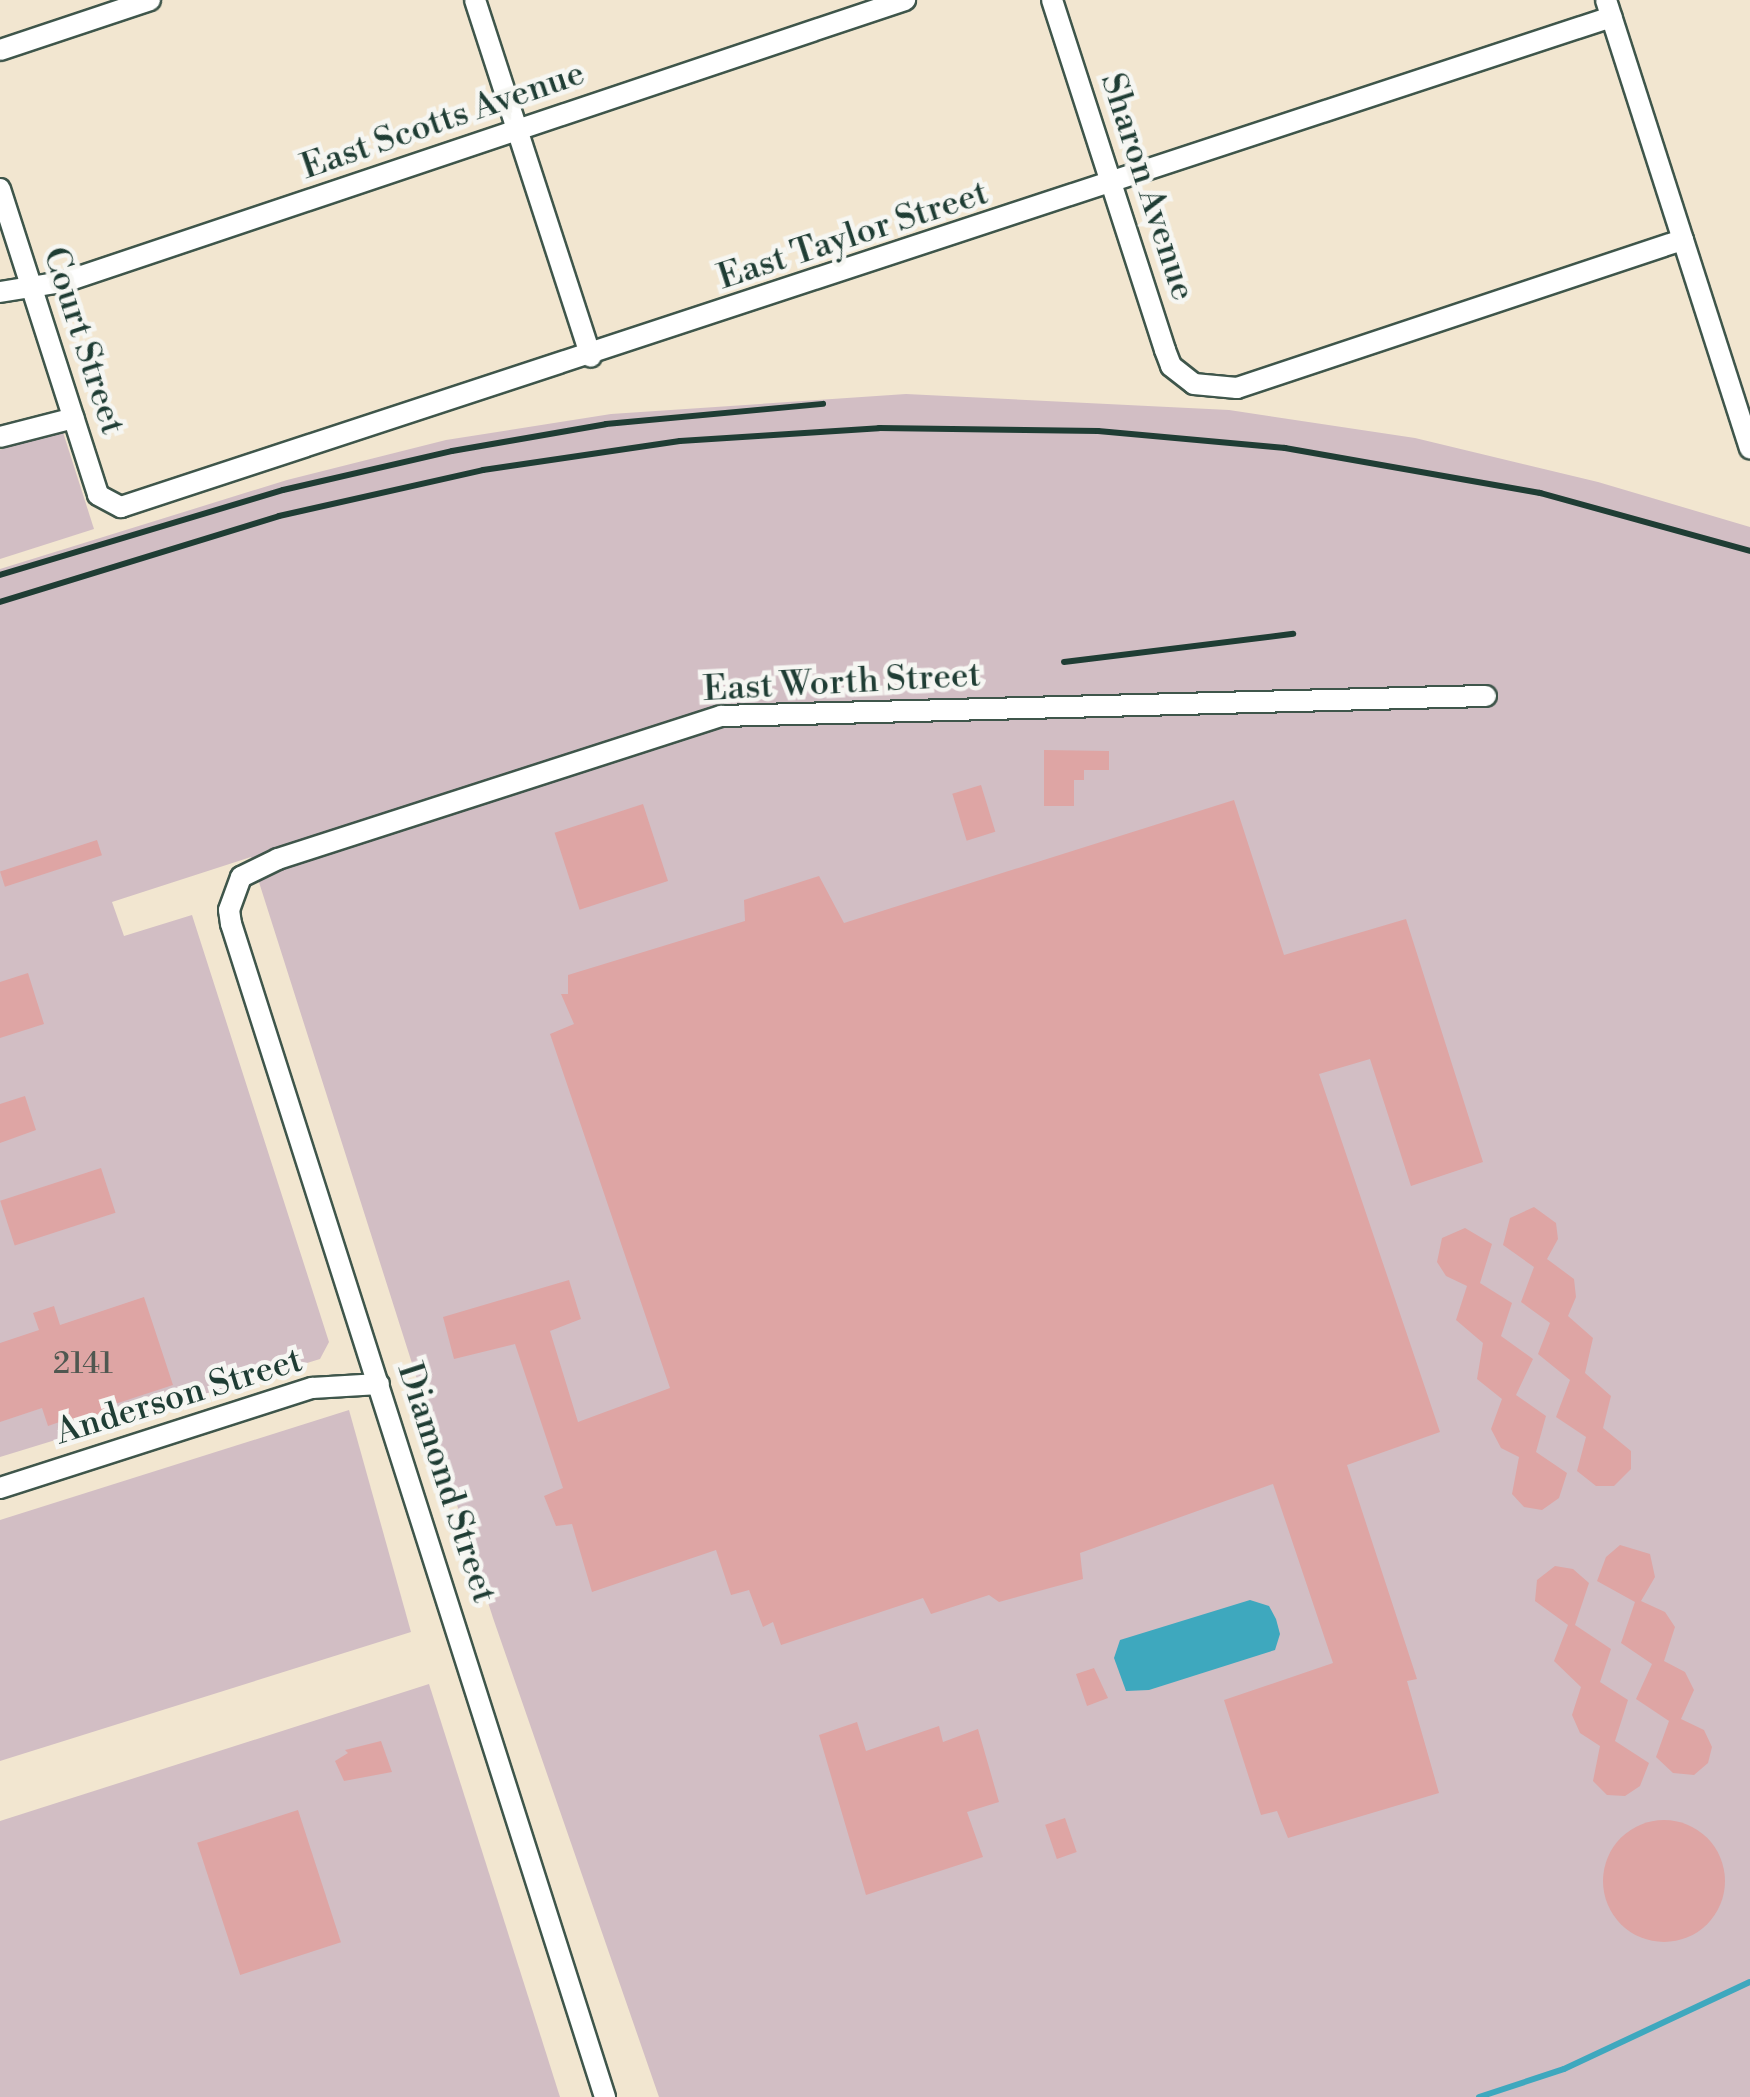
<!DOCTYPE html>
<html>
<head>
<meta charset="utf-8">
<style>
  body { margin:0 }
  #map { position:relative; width:1750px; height:2097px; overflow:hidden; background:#f2e6d0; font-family:"Libre Bodoni",serif }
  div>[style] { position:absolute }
  .industrial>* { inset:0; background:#d2bec4 }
  .water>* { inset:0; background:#3ea8be }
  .stream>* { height:6px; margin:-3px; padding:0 3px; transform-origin:3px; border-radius:3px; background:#3ea8be }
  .building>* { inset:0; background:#dea5a4; transform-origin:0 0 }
  .round { border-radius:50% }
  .roads { filter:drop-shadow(2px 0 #3f564b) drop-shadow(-2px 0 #3f564b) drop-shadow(0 2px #3f564b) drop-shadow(0 -2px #3f564b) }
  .minor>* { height:20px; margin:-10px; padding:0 10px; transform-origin:10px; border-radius:10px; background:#fff }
  .rail>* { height:6px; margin:-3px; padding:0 3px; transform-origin:3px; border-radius:3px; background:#1f3d34 }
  span { translate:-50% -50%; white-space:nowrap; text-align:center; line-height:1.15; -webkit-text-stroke:9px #f6f6f2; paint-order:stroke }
  .number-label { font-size:30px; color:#4f5750 }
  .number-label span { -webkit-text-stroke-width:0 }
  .street-label { font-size:35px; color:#1f3d34 }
</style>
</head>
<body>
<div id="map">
  <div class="industrial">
    <i style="clip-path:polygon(906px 394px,1229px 410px,1415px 438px,1598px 482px,1750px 527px,1750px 2097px,659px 2097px,493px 1618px,251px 857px,112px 902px,124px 936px,192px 915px,329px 1342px,320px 1359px,0 1457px,0 569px,287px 480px,446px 440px,611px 414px)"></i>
    <i style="clip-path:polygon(62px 429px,94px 529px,0 559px,0 450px)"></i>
    <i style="clip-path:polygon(349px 1410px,411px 1632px,0 1761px,0 1520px)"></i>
    <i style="clip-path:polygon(429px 1684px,560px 2097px,0 2097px,0 1821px)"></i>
  </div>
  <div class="water">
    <i style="clip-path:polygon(1250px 1600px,1269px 1606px,1276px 1619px,1280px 1634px,1275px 1650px,1149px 1690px,1126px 1691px,1114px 1658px,1120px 1640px)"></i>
  </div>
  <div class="stream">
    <i style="left:1479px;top:2097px;width:89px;rotate:-18.2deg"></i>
    <i style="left:1564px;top:2069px;width:205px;rotate:-25.1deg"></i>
  </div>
  <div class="building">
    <i style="clip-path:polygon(1044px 750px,1109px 751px,1109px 770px,1084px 770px,1084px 780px,1074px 780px,1074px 806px,1044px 806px)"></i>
    <i style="left:981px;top:785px;width:49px;height:30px;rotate:73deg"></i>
    <i style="clip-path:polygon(1234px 800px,1284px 955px,1406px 919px,1483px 1162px,1411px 1186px,1370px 1059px,1319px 1074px,1440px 1432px,1347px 1465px,1417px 1679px,1407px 1681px,1439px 1793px,1288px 1838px,1277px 1811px,1261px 1815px,1224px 1700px,1333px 1663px,1273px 1484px,1080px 1553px,1083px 1579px,999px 1602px,989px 1595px,931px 1614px,923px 1598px,781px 1645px,773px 1622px,763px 1627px,749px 1590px,731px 1595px,716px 1550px,592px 1592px,572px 1524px,556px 1526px,544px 1496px,563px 1488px,515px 1344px,454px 1359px,443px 1317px,569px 1280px,581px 1319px,550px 1331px,578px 1422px,670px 1388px,550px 1034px,574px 1024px,561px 994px,568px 994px,568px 975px,745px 921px,744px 900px,819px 876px,844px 923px)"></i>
    <i style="left:643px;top:804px;width:81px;height:93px;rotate:72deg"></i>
    <i style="left:97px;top:840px;width:16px;height:102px;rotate:72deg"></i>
    <i style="clip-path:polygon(28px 973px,44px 1024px,0 1038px,0 982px)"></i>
    <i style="clip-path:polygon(25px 1096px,36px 1130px,0 1143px,0 1104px)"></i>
    <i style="left:101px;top:1168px;width:47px;height:106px;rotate:72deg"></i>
    <i style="clip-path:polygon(1534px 1207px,1556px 1223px,1558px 1239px,1547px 1259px,1574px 1279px,1576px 1297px,1568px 1316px,1593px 1338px,1585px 1373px,1611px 1396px,1603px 1428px,1631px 1451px,1631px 1469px,1614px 1486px,1596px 1486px,1577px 1471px,1586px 1437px,1556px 1417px,1570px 1380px,1538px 1354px,1550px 1323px,1521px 1302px,1534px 1267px,1503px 1245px,1510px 1218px)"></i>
    <i style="clip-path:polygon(1465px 1228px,1492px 1244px,1480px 1283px,1512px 1303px,1501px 1336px,1533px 1359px,1516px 1395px,1546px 1416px,1536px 1452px,1567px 1473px,1559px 1498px,1542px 1510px,1524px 1507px,1512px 1494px,1519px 1457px,1501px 1448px,1491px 1429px,1502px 1399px,1477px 1379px,1483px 1343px,1456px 1320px,1467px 1286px,1446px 1276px,1437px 1262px,1442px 1238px)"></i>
    <i style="clip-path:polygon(144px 1297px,173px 1385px,112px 1405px,118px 1422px,73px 1437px,68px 1419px,48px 1426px,42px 1408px,0 1422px,0 1343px,39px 1330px,33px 1313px,54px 1306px,60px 1325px)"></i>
    <i style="clip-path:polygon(1620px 1545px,1650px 1554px,1655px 1577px,1641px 1601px,1665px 1612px,1675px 1627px,1664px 1661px,1685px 1672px,1694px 1690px,1681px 1719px,1704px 1730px,1712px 1747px,1708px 1763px,1694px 1775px,1673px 1773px,1656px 1757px,1669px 1721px,1636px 1699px,1652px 1664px,1621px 1643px,1635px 1602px,1597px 1581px,1606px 1557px)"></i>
    <i style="clip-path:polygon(1555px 1566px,1573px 1569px,1589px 1583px,1575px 1625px,1611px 1649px,1600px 1682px,1628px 1700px,1615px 1741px,1649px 1763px,1640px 1786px,1625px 1796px,1607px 1795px,1593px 1781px,1600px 1746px,1580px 1733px,1572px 1715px,1581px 1687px,1554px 1661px,1568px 1625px,1535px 1601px,1537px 1580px)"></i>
    <i style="clip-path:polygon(1094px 1668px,1108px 1698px,1087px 1706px,1076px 1674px)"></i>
    <i style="clip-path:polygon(857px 1722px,866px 1751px,939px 1726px,943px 1742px,978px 1729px,999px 1802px,967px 1812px,983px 1857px,866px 1895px,819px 1735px)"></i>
    <i style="clip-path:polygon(381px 1741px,392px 1772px,344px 1781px,335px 1761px,348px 1753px,345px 1750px)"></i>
    <i style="left:298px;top:1810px;width:139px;height:106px;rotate:72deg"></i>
    <i style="left:1065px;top:1818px;width:36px;height:21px;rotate:71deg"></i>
    <i class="round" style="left:1603px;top:1820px;width:122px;height:122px"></i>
  </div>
  <div class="roads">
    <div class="minor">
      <i style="left:475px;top:0;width:375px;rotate:72deg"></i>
      <i style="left:1052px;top:0;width:368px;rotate:72.1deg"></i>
      <i style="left:1165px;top:350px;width:17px;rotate:69deg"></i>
      <i style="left:1171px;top:366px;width:29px;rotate:38deg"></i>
      <i style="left:1194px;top:384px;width:43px;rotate:5.3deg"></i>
      <i style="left:1237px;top:388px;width:470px;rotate:-18.4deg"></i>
      <i style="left:1606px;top:0;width:471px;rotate:72.2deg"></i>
      <i style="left:0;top:50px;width:158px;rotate:-18.4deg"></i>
      <i style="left:0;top:189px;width:321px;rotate:72.2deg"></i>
      <i style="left:98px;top:495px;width:26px;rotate:28deg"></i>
      <i style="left:121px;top:507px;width:1569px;rotate:-18.2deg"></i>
      <i style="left:0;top:292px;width:68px;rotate:-9.3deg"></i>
      <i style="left:67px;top:281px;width:884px;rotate:-18.54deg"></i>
      <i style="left:0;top:437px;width:76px;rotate:-14.4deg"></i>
      <i style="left:0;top:1488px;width:328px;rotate:-17.8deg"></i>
      <i style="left:312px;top:1388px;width:67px;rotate:-3.4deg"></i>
      <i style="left:605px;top:2097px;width:1231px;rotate:-107.68deg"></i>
      <i style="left:231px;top:924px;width:14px;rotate:-98deg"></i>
      <i style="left:229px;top:910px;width:35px;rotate:-70deg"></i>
      <i style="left:241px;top:877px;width:41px;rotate:-25.9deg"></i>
      <i style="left:278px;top:859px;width:466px;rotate:-17.9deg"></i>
      <i style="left:721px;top:716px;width:765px;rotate:-1.5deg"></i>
    </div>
  </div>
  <div class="rail">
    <i style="left:0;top:575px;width:295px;rotate:-16.7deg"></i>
    <i style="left:283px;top:490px;width:173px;rotate:-13deg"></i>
    <i style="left:452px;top:451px;width:156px;rotate:-9.9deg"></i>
    <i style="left:606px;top:424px;width:218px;rotate:-5.3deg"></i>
    <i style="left:0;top:602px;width:292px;rotate:-17.1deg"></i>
    <i style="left:279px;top:516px;width:209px;rotate:-12.7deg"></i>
    <i style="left:483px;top:470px;width:199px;rotate:-8.4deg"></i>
    <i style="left:680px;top:441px;width:199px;rotate:-3.7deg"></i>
    <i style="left:879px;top:428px;width:219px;rotate:0.8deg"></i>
    <i style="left:1098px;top:431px;width:188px;rotate:5.2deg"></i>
    <i style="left:1285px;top:448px;width:259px;rotate:10deg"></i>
    <i style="left:1540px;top:493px;width:218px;rotate:15.4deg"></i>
    <i style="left:1064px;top:662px;width:231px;rotate:-7deg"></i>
  </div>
  <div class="number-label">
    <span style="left:83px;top:1364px">2141</span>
  </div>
  <div class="street-label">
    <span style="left:443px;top:121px;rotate:-19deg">East Scotts Avenue</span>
    <span style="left:1147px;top:187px;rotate:72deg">Sharon Avenue</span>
    <span style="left:853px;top:236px;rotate:-18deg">East Taylor Street</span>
    <span style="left:83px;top:341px;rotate:72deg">Court Street</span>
    <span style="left:842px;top:683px;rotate:-3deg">East Worth Street</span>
    <span style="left:179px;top:1397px;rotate:-17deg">Anderson Street</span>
    <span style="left:446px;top:1483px;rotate:72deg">Diamond Street</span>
  </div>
</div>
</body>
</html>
